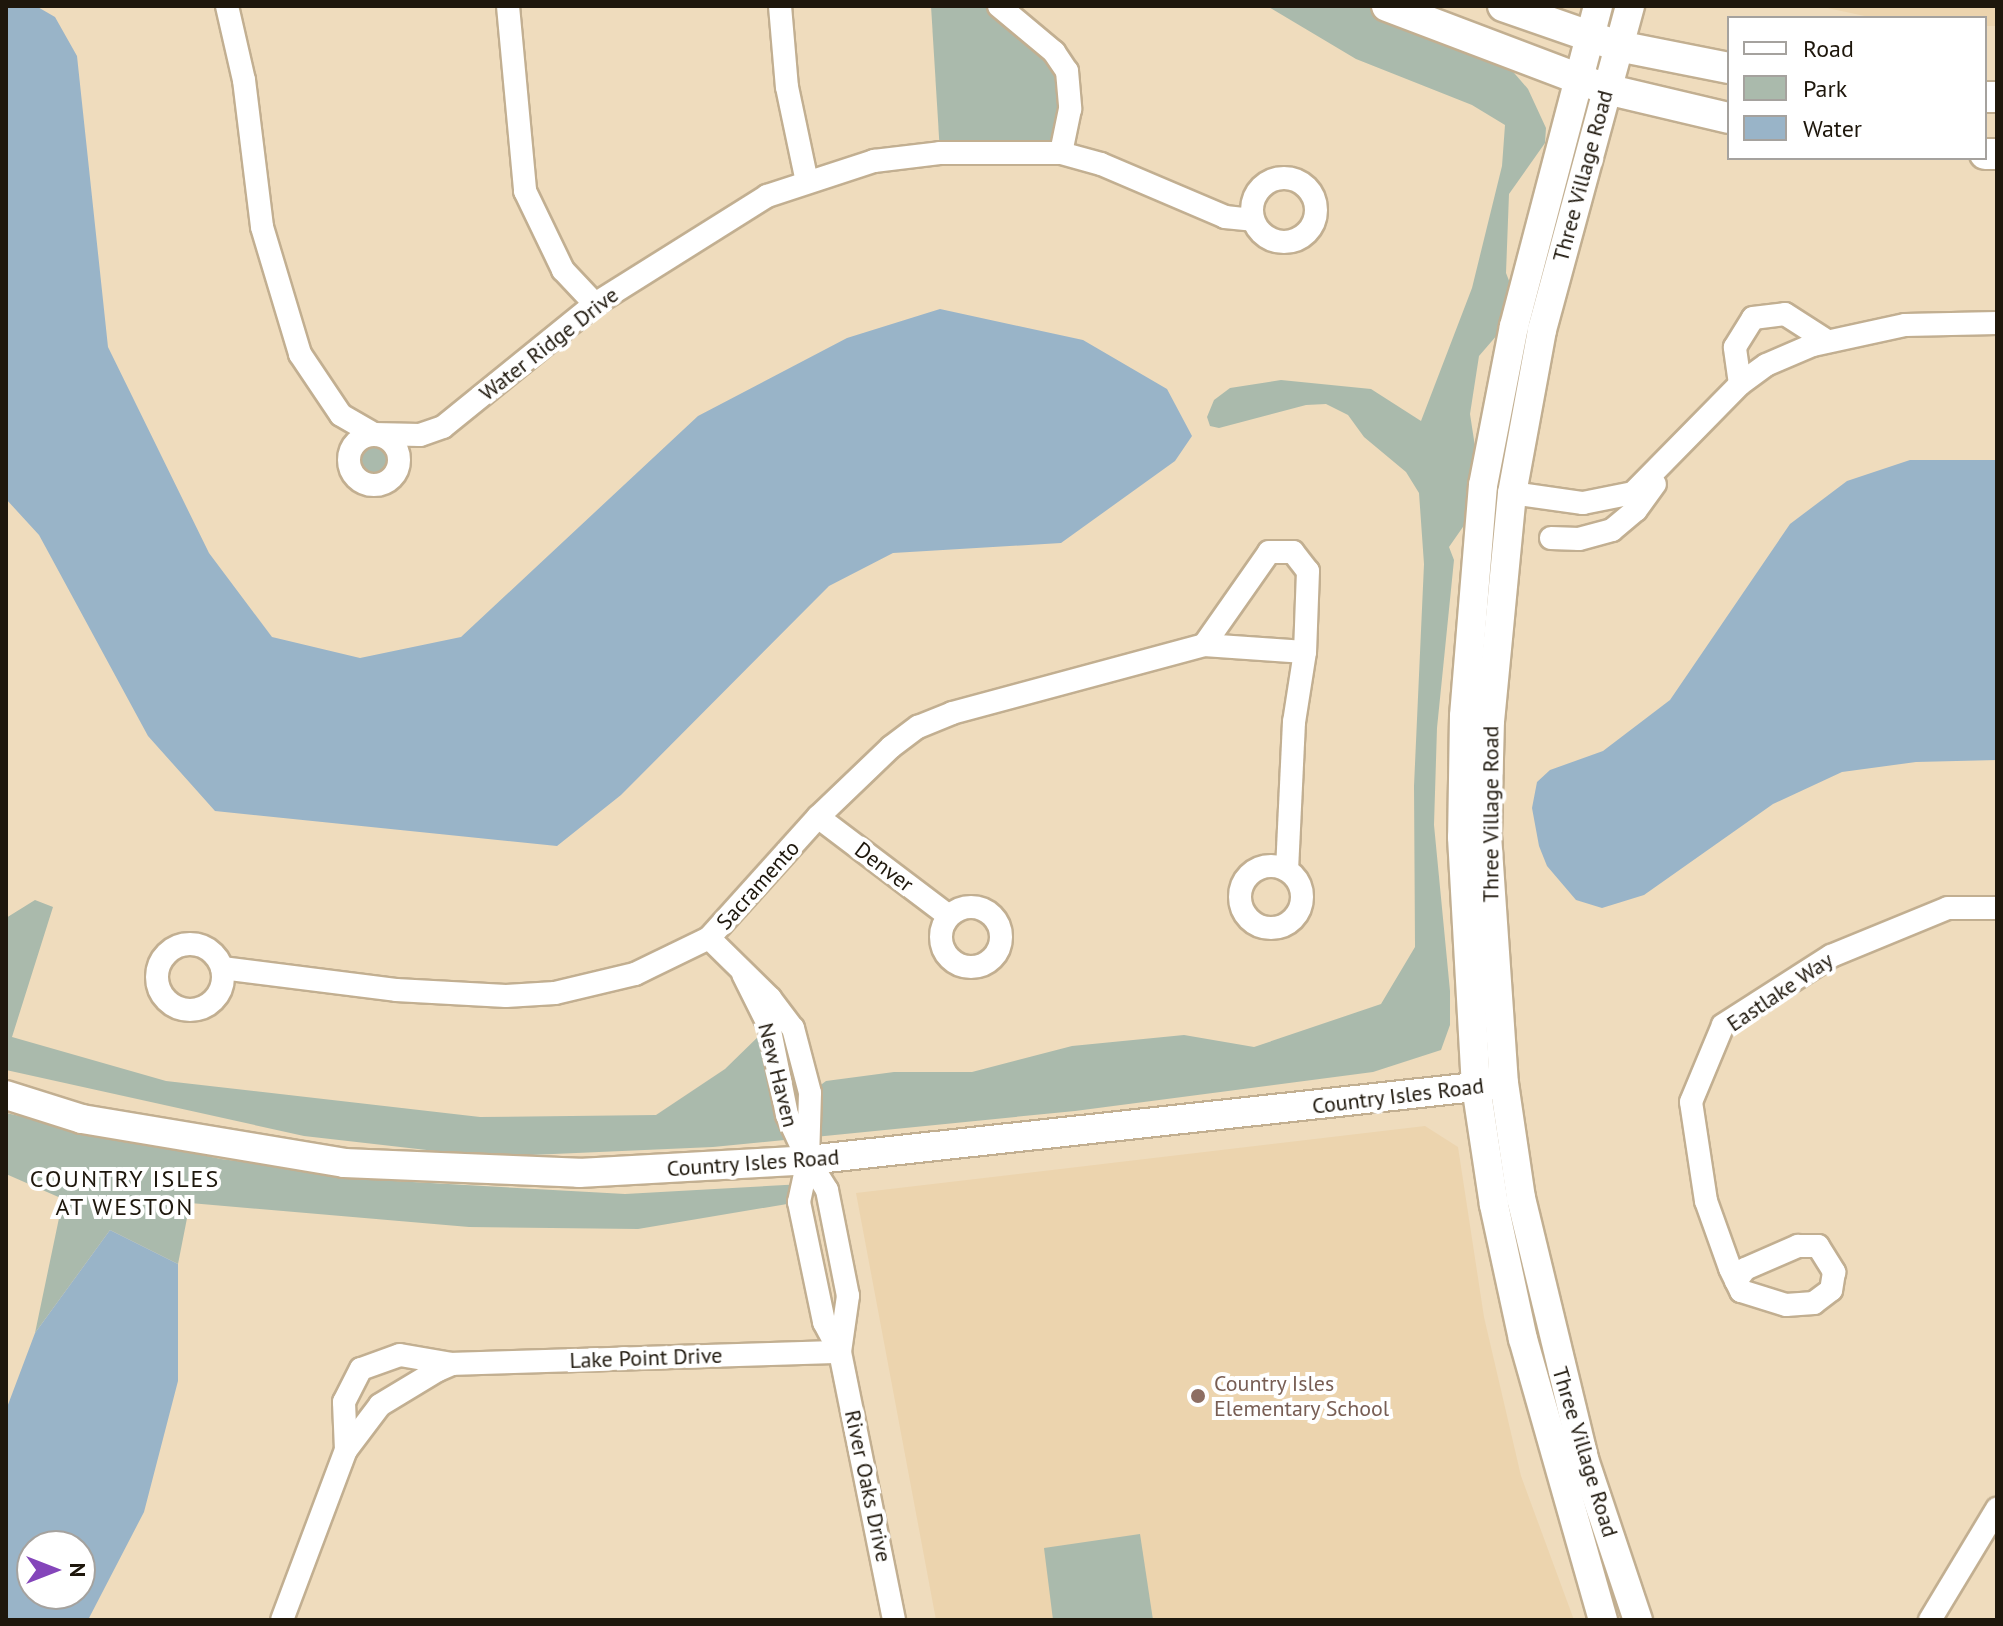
<!DOCTYPE html>
<html>
<head>
<meta charset="utf-8">
<style>
  body { margin:0 }
  #map { position:relative; width:2003px; height:1626px; overflow:hidden; background:#efdcbd; font-family:"PT Sans",sans-serif }
  div>[style] { position:absolute }
  .built>* { inset:0; background:#ecd4ae }
  .green>* { inset:0; background:#aabaac }
  .round { border-radius:50% }
  .water>* { inset:0; background:#99b4c8 }
  .roads { filter:drop-shadow(2px 0 #c2af91) drop-shadow(-2px 0 #c2af91) drop-shadow(0 2px #c2af91) drop-shadow(0 -2px #c2af91) }
  .minor>* { height:22px; margin:-11px; padding:0 11px; transform-origin:11px; border-radius:11px; background:#fff }
  .minor>.ring { margin:-11px; padding:0; box-sizing:content-box; background:none; border:22px solid #fff; border-radius:50% }
  .tertiary>* { height:28px; margin:-14px; padding:0 14px; transform-origin:14px; border-radius:14px; background:#fff }
  .secondary>* { height:30px; margin:-15px; padding:0 15px; transform-origin:15px; border-radius:15px; background:#fff }
  .dots>* { width:22px; height:22px; translate:-50% -50%; box-sizing:border-box; border:4px solid #fff; border-radius:50% }
  span { translate:-50% -50%; white-space:nowrap; text-align:center; line-height:1.15; -webkit-text-stroke:8px #fff; paint-order:stroke }
  .street-label { font-size:22px; color:#1e170c }
  .education-label { font-size:22px; color:#785e54 }
  .left { translate:0 -50%; text-align:left }
  .neighbourhood-label { font-size:24px; color:#1e170c; letter-spacing:2px }
  .frame { position:absolute; inset:0; border:8px solid #1e170c; pointer-events:none }
  .legend { position:absolute; left:1727px; top:16px; width:260px; height:144px; box-sizing:border-box; background:#fff; border:2px solid #a5a29e; margin:0; padding:10px 14px; list-style:none; font-size:24px; color:#1e170c }
  .legend li { display:flex; align-items:center; gap:16px; height:40px }
  .legend b { width:40px; border:2px solid #a5a29e }
  .north { position:absolute; left:16px; top:1530px; width:80px; height:80px; box-sizing:border-box; background:#fff; border:2px solid #a5a29e; border-radius:50%; rotate:90deg; font-size:22px; font-weight:700; line-height:32px; text-align:center; color:#1e170c }
  .north::after { content:''; display:block; margin:auto; width:28px; height:36px; background:#8445ba; clip-path:polygon(50% 0,100% 100%,50% 72%,0 100%) }
</style>
</head>
<body>
<div id="map">
  <div class="built">
    <i style="clip-path:polygon(1818px 6px,1997px 6px,1997px 26px,1985px 26px,1985px 18px,1874px 18px)"></i>
    <i style="clip-path:polygon(1425px 1126px,1458px 1147px,1484px 1317px,1521px 1476px,1574px 1620px,936px 1620px,856px 1193px)"></i>
  </div>
  <div class="green">
    <i style="clip-path:polygon(931px 6px,999px 6px,1060px 58px,1064px 142px,940px 153px)"></i>
    <i style="clip-path:polygon(1267px 6px,1375px 6px,1509px 67px,1528px 89px,1546px 128px,1545px 143px,1509px 194px,1506px 273px,1513px 291px,1504px 327px,1479px 356px,1470px 414px,1476px 453px,1474px 511px,1449px 547px,1454px 560px,1437px 728px,1434px 825px,1450px 991px,1450px 1025px,1441px 1050px,1373px 1072px,1075px 1111px,713px 1147px,488px 1157px,304px 1136px,6px 1070px,6px 918px,35px 900px,53px 907px,12px 1037px,166px 1081px,480px 1117px,656px 1115px,725px 1069px,769px 1026px,793px 1028px,810px 1093px,826px 1081px,894px 1072px,972px 1072px,1072px 1046px,1184px 1035px,1254px 1047px,1381px 1004px,1415px 947px,1414px 786px,1424px 564px,1419px 493px,1406px 472px,1364px 437px,1348px 415px,1326px 404px,1306px 405px,1219px 428px,1210px 426px,1207px 417px,1214px 400px,1230px 388px,1281px 380px,1371px 389px,1421px 421px,1472px 288px,1502px 166px,1505px 125px,1472px 105px,1356px 59px)"></i>
    <i class="round" style="left:348px;top:436px;width:50px;height:50px"></i>
    <i style="clip-path:polygon(6px 1113px,221px 1159px,395px 1181px,625px 1194px,803px 1184px,799px 1202px,638px 1229px,469px 1227px,190px 1203px,178px 1264px,110px 1230px,35px 1333px,63px 1199px,6px 1174px)"></i>
    <i style="clip-path:polygon(1140px 1534px,1153px 1620px,1053px 1620px,1044px 1548px)"></i>
  </div>
  <div class="water">
    <i style="clip-path:polygon(6px 6px,36px 6px,55px 17px,77px 56px,108px 347px,209px 553px,272px 637px,360px 658px,461px 637px,698px 416px,847px 338px,940px 309px,1083px 340px,1167px 389px,1192px 436px,1175px 461px,1061px 543px,893px 553px,829px 586px,621px 795px,557px 846px,215px 811px,148px 736px,39px 535px,6px 499px)"></i>
    <i style="clip-path:polygon(1910px 460px,1997px 460px,1997px 760px,1916px 762px,1842px 772px,1773px 804px,1644px 895px,1602px 908px,1576px 900px,1547px 866px,1539px 846px,1532px 808px,1537px 782px,1550px 770px,1603px 751px,1670px 700px,1790px 524px,1847px 481px)"></i>
    <i style="clip-path:polygon(evenodd,110px 1230px,178px 1264px,178px 1381px,144px 1512px,88px 1620px,6px 1620px,6px 1410px,35px 1333px,110px 1230px,32px 1546px,80px 1546px,80px 1594px,32px 1594px,32px 1546px)"></i>
  </div>
  <div class="roads">
    <div class="minor">
      <i style="left:227px;top:6px;width:76px;rotate:77.1deg"></i>
      <i style="left:244px;top:80px;width:148px;rotate:83deg"></i>
      <i style="left:262px;top:227px;width:133px;rotate:73.3deg"></i>
      <i style="left:300px;top:354px;width:73px;rotate:56.1deg"></i>
      <i style="left:341px;top:415px;width:38px;rotate:30deg"></i>
      <i style="left:374px;top:434px;width:46px;rotate:1.2deg"></i>
      <i style="left:420px;top:435px;width:24px;rotate:-19deg"></i>
      <i style="left:443px;top:427px;width:196px;rotate:-39deg"></i>
      <i style="left:595px;top:304px;width:203px;rotate:-32.1deg"></i>
      <i style="left:767px;top:196px;width:113px;rotate:-18.1deg"></i>
      <i style="left:874px;top:161px;width:66px;rotate:-6.9deg"></i>
      <i style="left:940px;top:153px;width:121px"></i>
      <i style="left:1061px;top:153px;width:41px;rotate:15.4deg"></i>
      <i style="left:1101px;top:164px;width:135px;rotate:23.1deg"></i>
      <i style="left:1225px;top:217px;width:28px;rotate:6deg"></i>
      <i style="left:508px;top:6px;width:186px;rotate:84.7deg"></i>
      <i style="left:525px;top:191px;width:88px;rotate:64.3deg"></i>
      <i style="left:563px;top:270px;width:47px;rotate:46.7deg"></i>
      <i style="left:780px;top:6px;width:81px;rotate:85.1deg"></i>
      <i style="left:787px;top:87px;width:97px;rotate:78.1deg"></i>
      <i style="left:999px;top:6px;width:72px;rotate:39.9deg"></i>
      <i style="left:1054px;top:52px;width:23px;rotate:56deg"></i>
      <i style="left:1067px;top:71px;width:38px;rotate:85deg"></i>
      <i style="left:1070px;top:109px;width:45px;rotate:101.6deg"></i>
      <i class="ring" style="left:1252px;top:178px;width:42px;height:42px"></i>
      <i style="left:1740px;top:384px;width:37px;rotate:-98deg"></i>
      <i style="left:1735px;top:347px;width:34px;rotate:-58deg"></i>
      <i style="left:1753px;top:318px;width:32px;rotate:-7deg"></i>
      <i style="left:1785px;top:314px;width:50px;rotate:32.7deg"></i>
      <i class="ring" style="left:349px;top:435px;width:28px;height:28px"></i>
      <i style="left:1512px;top:493px;width:72px;rotate:8deg"></i>
      <i style="left:1583px;top:503px;width:51px;rotate:-11.3deg"></i>
      <i style="left:1633px;top:493px;width:153px;rotate:-45.5deg"></i>
      <i style="left:1740px;top:384px;width:32px;rotate:-36deg"></i>
      <i style="left:1766px;top:365px;width:51px;rotate:-23.1deg"></i>
      <i style="left:1813px;top:345px;width:94px;rotate:-12.3deg"></i>
      <i style="left:1905px;top:325px;width:92px;rotate:-1.2deg"></i>
      <i style="left:1551px;top:538px;width:28px;rotate:2deg"></i>
      <i style="left:1579px;top:539px;width:34px;rotate:-15deg"></i>
      <i style="left:1612px;top:530px;width:31px;rotate:-40deg"></i>
      <i style="left:1636px;top:510px;width:32px;rotate:-54deg"></i>
      <i style="left:1204px;top:645px;width:113px;rotate:-55deg"></i>
      <i style="left:1269px;top:552px;width:24px"></i>
      <i style="left:1293px;top:552px;width:24px;rotate:52deg"></i>
      <i style="left:1308px;top:571px;width:81px;rotate:92.1deg"></i>
      <i style="left:818px;top:817px;width:164px;rotate:37.1deg"></i>
      <i class="ring" style="left:1240px;top:866px;width:40px;height:40px"></i>
      <i class="ring" style="left:941px;top:907px;width:38px;height:38px"></i>
      <i style="left:709px;top:938px;width:86px;rotate:44.5deg"></i>
      <i style="left:770px;top:998px;width:38px;rotate:53deg"></i>
      <i style="left:793px;top:1028px;width:67px;rotate:75.3deg"></i>
      <i style="left:810px;top:1093px;width:67px;rotate:91.7deg"></i>
      <i style="left:808px;top:1160px;width:50px;rotate:-115deg"></i>
      <i style="left:787px;top:1115px;width:91px;rotate:-101.4deg"></i>
      <i style="left:769px;top:1026px;width:58px;rotate:-116.6deg"></i>
      <i class="ring" style="left:157px;top:944px;width:44px;height:44px"></i>
      <i style="left:222px;top:968px;width:175px;rotate:7.2deg"></i>
      <i style="left:396px;top:990px;width:110px;rotate:3.1deg"></i>
      <i style="left:506px;top:996px;width:49px;rotate:-3.5deg"></i>
      <i style="left:555px;top:993px;width:82px;rotate:-13.4deg"></i>
      <i style="left:635px;top:974px;width:82px;rotate:-25.9deg"></i>
      <i style="left:709px;top:938px;width:163px;rotate:-48deg"></i>
      <i style="left:818px;top:817px;width:101px;rotate:-43.8deg"></i>
      <i style="left:891px;top:747px;width:34px;rotate:-37deg"></i>
      <i style="left:918px;top:727px;width:37px;rotate:-22deg"></i>
      <i style="left:952px;top:713px;width:261px;rotate:-15.1deg"></i>
      <i style="left:1204px;top:645px;width:101px;rotate:4deg"></i>
      <i style="left:1305px;top:652px;width:71px;rotate:98.9deg"></i>
      <i style="left:1294px;top:722px;width:148px;rotate:92.7deg"></i>
      <i style="left:1736px;top:1281px;width:15px;rotate:-53deg"></i>
      <i style="left:1745px;top:1269px;width:58px;rotate:-23.5deg"></i>
      <i style="left:1798px;top:1246px;width:20px"></i>
      <i style="left:1818px;top:1246px;width:31px;rotate:58deg"></i>
      <i style="left:1834px;top:1272px;width:18px;rotate:99deg"></i>
      <i style="left:1831px;top:1290px;width:21px;rotate:143deg"></i>
      <i style="left:1814px;top:1303px;width:28px;rotate:176deg"></i>
      <i style="left:1786px;top:1305px;width:47px;rotate:-162.7deg"></i>
      <i style="left:1741px;top:1291px;width:25px;rotate:-116deg"></i>
      <i style="left:1730px;top:1268px;width:71px;rotate:-109.7deg"></i>
      <i style="left:1706px;top:1201px;width:100px;rotate:-98.6deg"></i>
      <i style="left:1691px;top:1102px;width:83px;rotate:-67.4deg"></i>
      <i style="left:1723px;top:1025px;width:128px;rotate:-32.6deg"></i>
      <i style="left:1831px;top:956px;width:126px;rotate:-22.3deg"></i>
      <i style="left:1948px;top:908px;width:49px"></i>
      <i style="left:840px;top:1352px;width:57px;rotate:-81.9deg"></i>
      <i style="left:848px;top:1296px;width:108px;rotate:-101.2deg"></i>
      <i style="left:827px;top:1190px;width:36px;rotate:-122deg"></i>
      <i style="left:808px;top:1160px;width:43px;rotate:102.1deg"></i>
      <i style="left:799px;top:1202px;width:123px;rotate:78.2deg"></i>
      <i style="left:824px;top:1322px;width:34px;rotate:62deg"></i>
      <i style="left:840px;top:1352px;width:273px;rotate:78.6deg"></i>
      <i style="left:346px;top:1450px;width:48px;rotate:-92.4deg"></i>
      <i style="left:344px;top:1402px;width:37px;rotate:-63deg"></i>
      <i style="left:361px;top:1369px;width:41px;rotate:-19.7deg"></i>
      <i style="left:400px;top:1355px;width:53px;rotate:9.8deg"></i>
      <i style="left:282px;top:1620px;width:182px;rotate:-69.4deg"></i>
      <i style="left:346px;top:1450px;width:56px;rotate:-52.9deg"></i>
      <i style="left:380px;top:1405px;width:68px;rotate:-31.1deg"></i>
      <i style="left:438px;top:1370px;width:15px;rotate:-23deg"></i>
      <i style="left:452px;top:1364px;width:388px;rotate:-1.8deg"></i>
      <i style="left:1930px;top:1620px;width:130px;rotate:-58.9deg"></i>
    </div>
    <div class="tertiary">
      <i style="left:1598px;top:6px;width:331px;rotate:104.7deg"></i>
      <i style="left:1514px;top:326px;width:162px;rotate:101deg"></i>
      <i style="left:1483px;top:485px;width:232px;rotate:94.7deg"></i>
      <i style="left:1464px;top:716px;width:121px;rotate:90.9deg"></i>
      <i style="left:1462px;top:837px;width:249px;rotate:86.8deg"></i>
      <i style="left:1476px;top:1086px;width:120px;rotate:81.4deg"></i>
      <i style="left:1494px;top:1205px;width:137px;rotate:77.8deg"></i>
      <i style="left:1523px;top:1339px;width:292px;rotate:74.1deg"></i>
      <i style="left:1630px;top:6px;width:336px;rotate:105.2deg"></i>
      <i style="left:1542px;top:330px;width:166px;rotate:100.4deg"></i>
      <i style="left:1512px;top:493px;width:228px;rotate:95.5deg"></i>
      <i style="left:1490px;top:720px;width:115px;rotate:91.5deg"></i>
      <i style="left:1487px;top:835px;width:249px;rotate:86.1deg"></i>
      <i style="left:1504px;top:1083px;width:116px;rotate:81.6deg"></i>
      <i style="left:1521px;top:1198px;width:268px;rotate:76.4deg"></i>
      <i style="left:1584px;top:1459px;width:170px;rotate:71.5deg"></i>
      <i style="left:6px;top:1095px;width:80px;rotate:17.5deg"></i>
      <i style="left:82px;top:1119px;width:266px;rotate:9.5deg"></i>
      <i style="left:344px;top:1163px;width:235px;rotate:2.4deg"></i>
      <i style="left:579px;top:1173px;width:229px;rotate:-3.2deg"></i>
      <i style="left:808px;top:1160px;width:689px;rotate:-6.25deg"></i>
    </div>
    <div class="secondary">
      <i style="left:1387px;top:6px;width:234px;rotate:20.8deg"></i>
      <i style="left:1606px;top:89px;width:126px;rotate:13.3deg"></i>
      <i style="left:1503px;top:6px;width:122px;rotate:19.2deg"></i>
      <i style="left:1618px;top:46px;width:113px;rotate:11.2deg"></i>
      <i style="left:1985px;top:97px;width:12px"></i>
      <i style="left:1985px;top:154px;width:12px"></i>
    </div>
  </div>
  <div class="dots">
    <i style="left:1198px;top:1396px;background:#8d6e63"></i>
  </div>
  <div class="street-label">
    <span style="left:1583px;top:176px;rotate:-75deg">Three Village Road</span>
    <span style="left:549px;top:344px;rotate:-38deg">Water Ridge Drive</span>
    <span style="left:1491px;top:814px;rotate:-90deg">Three Village Road</span>
    <span style="left:884px;top:867px;rotate:37deg">Denver</span>
    <span style="left:758px;top:885px;rotate:-48deg">Sacramento</span>
    <span style="left:1780px;top:992px;rotate:-34deg">Eastlake Way</span>
    <span style="left:778px;top:1075px;rotate:76deg">New Haven</span>
    <span style="left:1398px;top:1096px;rotate:-7deg">Country Isles Road</span>
    <span style="left:753px;top:1163px;rotate:-4deg">Country Isles Road</span>
    <span style="left:646px;top:1358px;rotate:-2deg">Lake Point Drive</span>
    <span style="left:1585px;top:1452px;rotate:73deg">Three Village Road</span>
    <span style="left:868px;top:1486px;rotate:78deg">River Oaks Drive</span>
  </div>
  <div class="education-label">
    <span class="left" style="left:1214px;top:1396px">Country Isles<br>Elementary School</span>
  </div>
  <div class="neighbourhood-label">
    <span style="left:125px;top:1193px">COUNTRY ISLES<br>AT WESTON</span>
  </div>
  <div class="frame"></div>
  <ul class="legend">
  <li><b style="height:10px;background:#fff"></b>Road</li>
  <li><b style="height:22px;background:#aabaac"></b>Park</li>
  <li><b style="height:22px;background:#99b4c8"></b>Water</li>
  </ul>
  <div class="north">N</div>
</div>
</body>
</html>
